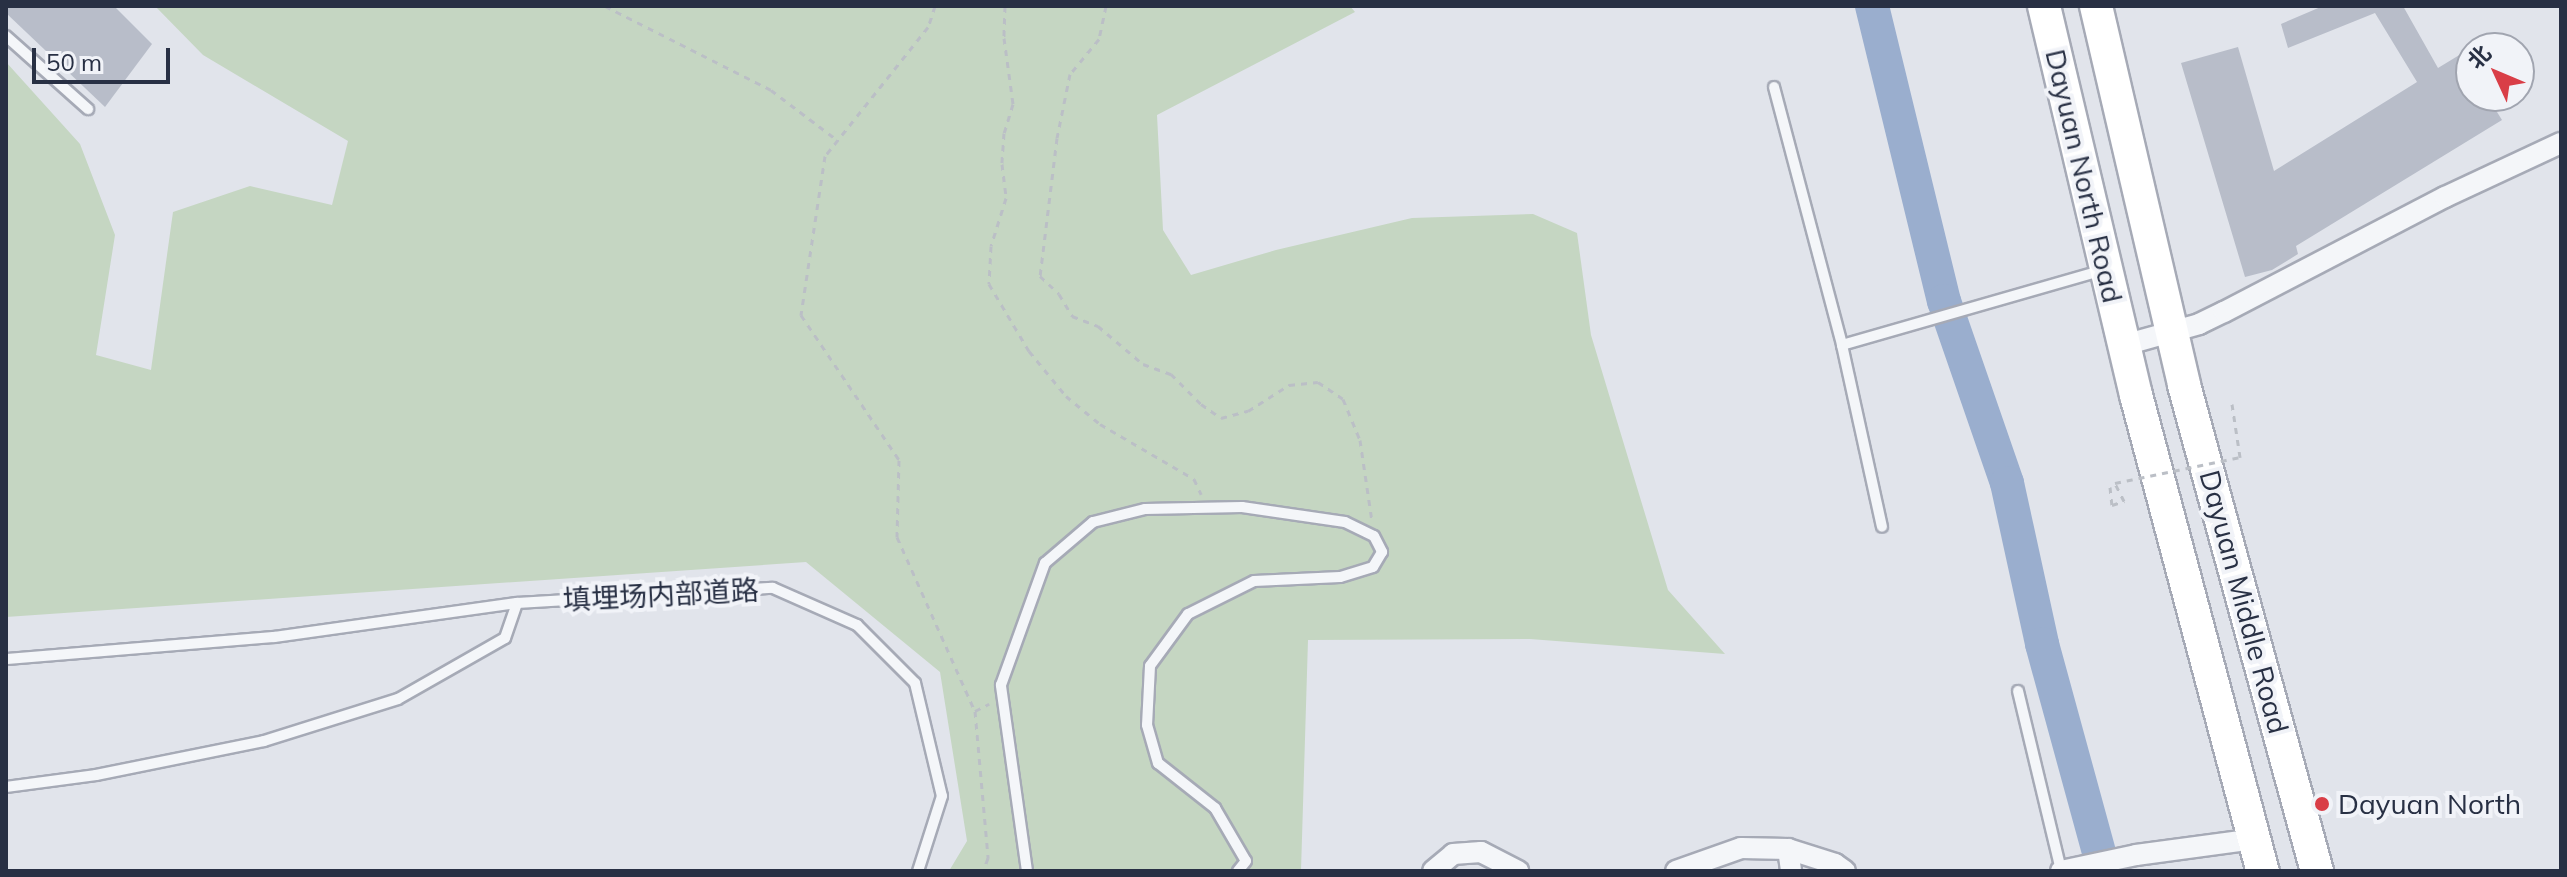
<!DOCTYPE html>
<html>
<head>
<meta charset="utf-8">
<style>
  body { margin:0 }
  #map { position:relative; width:2567px; height:877px; overflow:hidden; background:#e1e4eb; font-family:Mulish,"Noto Sans SC",sans-serif }
  div>[style] { position:absolute }
  .green>* { inset:0; background:#c5d6c2 }
  .river>* { height:34px; margin:-17px; padding:0 17px; transform-origin:17px; border-radius:17px; background:#9aaece }
  .building>* { inset:0; background:#b8bdc9 }
  .path>* { height:3px; margin-top:-1.5px; transform-origin:0; background:repeating-linear-gradient(90deg,#bbbfc6 0 6px,transparent 0 12px) }
  .roads { filter:drop-shadow(2px 0 #a6aab6) drop-shadow(-2px 0 #a6aab6) drop-shadow(0 2px #a6aab6) drop-shadow(0 -2px #a6aab6) }
  .lane>* { height:10px; margin:-5px; padding:0 5px; transform-origin:5px; border-radius:5px; background:#f4f6f9 }
  .street>* { height:20px; margin:-10px; padding:0 10px; transform-origin:10px; border-radius:10px; background:#f4f6f9 }
  .primary>* { height:32px; margin:-16px; padding:0 16px; transform-origin:16px; border-radius:16px; background:#fff }
  .path-bridge>* { height:3px; margin-top:-1.5px; transform-origin:0; background:repeating-linear-gradient(90deg,#bbbfc6 0 6px,transparent 0 12px) }
  .dots>* { width:22px; height:22px; translate:-50% -50%; box-sizing:border-box; border:4px solid #f1f3f8; border-radius:50% }
  span { translate:-50% -50%; white-space:nowrap; text-align:center; line-height:1.15; -webkit-text-stroke:8px #f1f3f8; paint-order:stroke }
  .street-label { font-size:28px; color:#283044 }
  .poi-label { font-size:28px; color:#283044 }
  .left { translate:0 -50%; text-align:left }
  .frame { position:absolute; inset:0; border:8px solid #283044; pointer-events:none }
  .north { position:absolute; left:2455px; top:32px; width:80px; height:80px; box-sizing:border-box; background:#f1f3f8; border:2px solid #a1a5b0; border-radius:50%; rotate:314deg; font-size:22px; font-weight:700; line-height:32px; text-align:center; color:#283044 }
  .north::after { content:''; display:block; margin:auto; width:28px; height:36px; background:#d93e47; clip-path:polygon(50% 0,100% 100%,50% 72%,0 100%) }
  .scale { position:absolute; left:32px; top:48px; width:138px; height:36px; box-sizing:border-box; border:4px solid #283044; border-top:0; padding-left:10px; font-size:24px; line-height:28px; white-space:nowrap; color:#283044; -webkit-text-stroke:6px #f1f3f8; paint-order:stroke }
</style>
</head>
<body>
<div id="map">
  <div class="green">
    <i style="clip-path:polygon(155px 6px,1350px 6px,1355px 12px,1157px 115px,1163px 230px,1191px 275px,1276px 250px,1412px 218px,1533px 214px,1577px 233px,1591px 335px,1668px 590px,1725px 654px,1530px 639px,1308px 640px,1301px 871px,949px 871px,967px 841px,940px 672px,806px 562px,6px 617px,6px 62px,80px 144px,115px 235px,96px 355px,151px 370px,173px 212px,250px 186px,332px 205px,348px 141px,203px 55px)"></i>
  </div>
  <div class="river">
    <i style="left:1872px;top:6px;width:304px;rotate:76.3deg"></i>
    <i style="left:1944px;top:301px;width:193px;rotate:70.9deg"></i>
    <i style="left:2007px;top:483px;width:165px;rotate:77.7deg"></i>
    <i style="left:2042px;top:644px;width:235px;rotate:74.7deg"></i>
  </div>
  <div class="building">
    <i style="clip-path:polygon(6px 6px,114px 6px,152px 44px,105px 107px,6px 13px)"></i>
    <i style="clip-path:polygon(2323px 6px,2403px 6px,2438px 68px,2461px 54px,2471px 71px,2471px 96px,2487px 96px,2502px 120px,2296px 246px,2298px 254px,2272px 270px,2245px 277px,2181px 63px,2238px 47px,2274px 171px,2417px 82px,2375px 13px,2288px 48px,2281px 24px)"></i>
  </div>
  <div class="path">
    <i style="left:605px;top:6px;width:186px;rotate:26.8deg"></i>
    <i style="left:771px;top:90px;width:83px;rotate:37.1deg"></i>
    <i style="left:935px;top:6px;width:22px;rotate:108deg"></i>
    <i style="left:928px;top:27px;width:165px;rotate:128.6deg"></i>
    <i style="left:825px;top:156px;width:161px;rotate:98.6deg"></i>
    <i style="left:801px;top:315px;width:175px;rotate:55.9deg"></i>
    <i style="left:899px;top:460px;width:77px;rotate:91.5deg"></i>
    <i style="left:897px;top:537px;width:191px;rotate:65.9deg"></i>
    <i style="left:975px;top:711px;width:148px;rotate:84.9deg"></i>
    <i style="left:988px;top:858px;width:14px;rotate:111deg"></i>
    <i style="left:1005px;top:6px;width:32px;rotate:92deg"></i>
    <i style="left:1004px;top:38px;width:67px;rotate:82.2deg"></i>
    <i style="left:1013px;top:104px;width:30px;rotate:107deg"></i>
    <i style="left:1004px;top:133px;width:31px;rotate:94deg"></i>
    <i style="left:1002px;top:164px;width:34px;rotate:83deg"></i>
    <i style="left:1006px;top:198px;width:50px;rotate:107.4deg"></i>
    <i style="left:991px;top:246px;width:38px;rotate:93deg"></i>
    <i style="left:989px;top:284px;width:78px;rotate:59.2deg"></i>
    <i style="left:1029px;top:351px;width:58px;rotate:50.6deg"></i>
    <i style="left:1066px;top:396px;width:44px;rotate:39.5deg"></i>
    <i style="left:1100px;top:424px;width:109px;rotate:30.3deg"></i>
    <i style="left:1194px;top:479px;width:17px;rotate:65deg"></i>
    <i style="left:1106px;top:6px;width:34px;rotate:102deg"></i>
    <i style="left:1099px;top:39px;width:45px;rotate:129.6deg"></i>
    <i style="left:1070px;top:74px;width:65px;rotate:101.5deg"></i>
    <i style="left:1057px;top:138px;width:139px;rotate:97deg"></i>
    <i style="left:1040px;top:276px;width:26px;rotate:43deg"></i>
    <i style="left:1059px;top:294px;width:26px;rotate:59deg"></i>
    <i style="left:1072px;top:316px;width:28px;rotate:21deg"></i>
    <i style="left:1098px;top:326px;width:59px;rotate:40.2deg"></i>
    <i style="left:1143px;top:364px;width:30px;rotate:20deg"></i>
    <i style="left:1171px;top:374px;width:42px;rotate:45deg"></i>
    <i style="left:1201px;top:404px;width:24px;rotate:35deg"></i>
    <i style="left:1221px;top:418px;width:28px;rotate:-15deg"></i>
    <i style="left:1248px;top:411px;width:49px;rotate:-32.4deg"></i>
    <i style="left:1289px;top:385px;width:29px;rotate:-6deg"></i>
    <i style="left:1318px;top:382px;width:30px;rotate:34deg"></i>
    <i style="left:1343px;top:399px;width:44px;rotate:67.5deg"></i>
    <i style="left:1360px;top:440px;width:82px;rotate:81.6deg"></i>
    <i style="left:2232px;top:404px;width:54px;rotate:81.4deg"></i>
    <i style="left:2110px;top:487px;width:18px;rotate:84deg"></i>
    <i style="left:2112px;top:505px;width:13px;rotate:-18deg"></i>
    <i style="left:2124px;top:501px;width:20px;rotate:-117deg"></i>
    <i style="left:975px;top:711px;width:16px;rotate:-27deg"></i>
  </div>
  <div class="roads">
    <div class="lane">
      <i style="left:6px;top:36px;width:110px;rotate:41.7deg"></i>
      <i style="left:1774px;top:87px;width:267px;rotate:75.2deg"></i>
      <i style="left:1842px;top:345px;width:186px;rotate:77.6deg"></i>
      <i style="left:1842px;top:345px;width:272px;rotate:-16deg"></i>
      <i style="left:6px;top:659px;width:269px;rotate:-4.7deg"></i>
      <i style="left:274px;top:637px;width:245px;rotate:-8deg"></i>
      <i style="left:517px;top:603px;width:256px;rotate:-3.4deg"></i>
      <i style="left:773px;top:588px;width:92px;rotate:23.8deg"></i>
      <i style="left:857px;top:625px;width:82px;rotate:45deg"></i>
      <i style="left:915px;top:683px;width:116px;rotate:76.6deg"></i>
      <i style="left:942px;top:796px;width:79px;rotate:107.7deg"></i>
      <i style="left:2018px;top:691px;width:184px;rotate:76.5deg"></i>
      <i style="left:6px;top:787px;width:91px;rotate:-7.6deg"></i>
      <i style="left:96px;top:775px;width:171px;rotate:-11.4deg"></i>
      <i style="left:264px;top:741px;width:140px;rotate:-17.4deg"></i>
      <i style="left:398px;top:699px;width:123px;rotate:-29.7deg"></i>
      <i style="left:505px;top:638px;width:37px;rotate:-71deg"></i>
      <i style="left:1027px;top:871px;width:188px;rotate:-98deg"></i>
      <i style="left:1001px;top:685px;width:130px;rotate:-70.2deg"></i>
      <i style="left:1045px;top:563px;width:63px;rotate:-40.5deg"></i>
      <i style="left:1093px;top:522px;width:54px;rotate:-14deg"></i>
      <i style="left:1145px;top:509px;width:97px;rotate:-1.2deg"></i>
      <i style="left:1242px;top:507px;width:104px;rotate:8.3deg"></i>
      <i style="left:1345px;top:522px;width:32px;rotate:26deg"></i>
      <i style="left:1374px;top:536px;width:18px;rotate:63deg"></i>
      <i style="left:1382px;top:552px;width:17px;rotate:121deg"></i>
      <i style="left:1373px;top:567px;width:34px;rotate:163deg"></i>
      <i style="left:1340px;top:577px;width:86px;rotate:177.3deg"></i>
      <i style="left:1254px;top:581px;width:74px;rotate:153.4deg"></i>
      <i style="left:1188px;top:614px;width:64px;rotate:126.2deg"></i>
      <i style="left:1150px;top:666px;width:59px;rotate:92.9deg"></i>
      <i style="left:1147px;top:725px;width:40px;rotate:74deg"></i>
      <i style="left:1158px;top:763px;width:73px;rotate:38.3deg"></i>
      <i style="left:1215px;top:808px;width:61px;rotate:59.7deg"></i>
      <i style="left:1246px;top:861px;width:13px;rotate:129deg"></i>
    </div>
    <div class="street">
      <i style="left:2124px;top:345px;width:78px;rotate:-15.6deg"></i>
      <i style="left:2199px;top:324px;width:28px;rotate:-26deg"></i>
      <i style="left:2224px;top:312px;width:249px;rotate:-27.5deg"></i>
      <i style="left:2445px;top:197px;width:128px;rotate:-25deg"></i>
      <i style="left:1788px;top:849px;width:22px;rotate:82deg"></i>
      <i style="left:1433px;top:871px;width:26px;rotate:-40deg"></i>
      <i style="left:1453px;top:854px;width:28px;rotate:-4deg"></i>
      <i style="left:1481px;top:852px;width:42px;rotate:27.2deg"></i>
      <i style="left:1676px;top:871px;width:69px;rotate:-19.5deg"></i>
      <i style="left:1741px;top:848px;width:47px;rotate:1.2deg"></i>
      <i style="left:1788px;top:849px;width:49px;rotate:17.7deg"></i>
      <i style="left:1835px;top:864px;width:12px;rotate:35deg"></i>
      <i style="left:2061px;top:871px;width:77px;rotate:-12deg"></i>
      <i style="left:2136px;top:855px;width:119px;rotate:-7.7deg"></i>
    </div>
    <div class="primary">
      <i style="left:2044px;top:6px;width:400px;rotate:76.7deg"></i>
      <i style="left:2136px;top:395px;width:493px;rotate:75.1deg"></i>
      <i style="left:2096px;top:6px;width:389px;rotate:76.9deg"></i>
      <i style="left:2184px;top:385px;width:504px;rotate:74.7deg"></i>
    </div>
  </div>
  <div class="path-bridge">
    <i style="left:2115px;top:483px;width:128px;rotate:-11.7deg"></i>
  </div>
  <div class="dots">
    <i style="left:2322px;top:804px;background:#d93e47"></i>
  </div>
  <div class="street-label">
    <span style="left:2084px;top:176px;rotate:77deg">Dayuan North Road</span>
    <span style="left:661px;top:595px;rotate:-3deg">填埋场内部道路</span>
    <span style="left:2244px;top:602px;rotate:75deg">Dayuan Middle Road</span>
  </div>
  <div class="poi-label">
    <span class="left" style="left:2338px;top:804px">Dayuan North</span>
  </div>
  <div class="frame"></div>
  <div class="north">北</div>
  <div class="scale">50 m</div>
</div>
</body>
</html>
